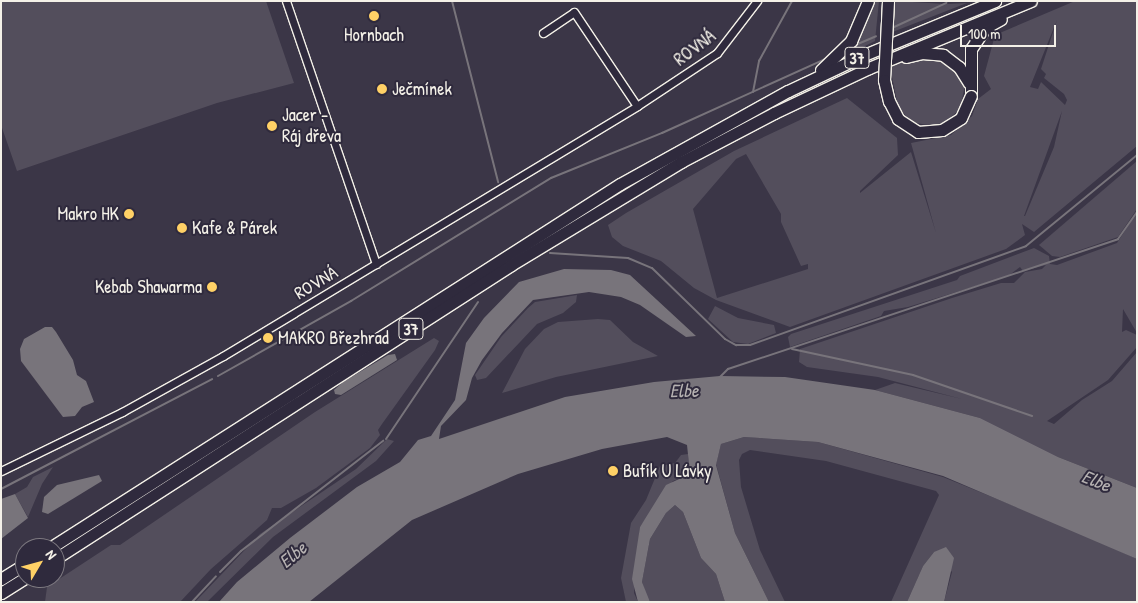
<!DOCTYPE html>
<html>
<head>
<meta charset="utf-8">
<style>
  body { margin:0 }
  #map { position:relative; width:1138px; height:603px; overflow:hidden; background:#3b3647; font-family:"Patrick Hand",sans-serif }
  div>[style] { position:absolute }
  .green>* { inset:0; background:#534e5c }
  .water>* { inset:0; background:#78747b }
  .stream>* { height:2px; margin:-1px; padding:0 1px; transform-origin:1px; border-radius:1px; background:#78747b }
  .roads { filter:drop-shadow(1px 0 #f4f1e8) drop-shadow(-1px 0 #f4f1e8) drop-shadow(0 1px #f4f1e8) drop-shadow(0 -1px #f4f1e8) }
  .minor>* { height:7px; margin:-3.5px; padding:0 3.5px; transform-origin:3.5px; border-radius:3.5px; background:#2f2a3d }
  .primary>* { height:11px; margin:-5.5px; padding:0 5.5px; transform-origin:5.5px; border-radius:5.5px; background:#2f2a3d }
  .bridges { filter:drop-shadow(1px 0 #f4f1e8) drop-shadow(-1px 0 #f4f1e8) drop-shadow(0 1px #f4f1e8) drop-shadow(0 -1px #f4f1e8) }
  .primary-bridge>* { height:11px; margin:-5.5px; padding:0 5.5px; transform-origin:5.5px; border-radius:5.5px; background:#2f2a3d }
  .dots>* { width:14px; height:14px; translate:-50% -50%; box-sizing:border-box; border:2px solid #2f2a3d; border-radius:50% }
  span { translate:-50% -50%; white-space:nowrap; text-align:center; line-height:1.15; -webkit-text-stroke:4px #2f2a3d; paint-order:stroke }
  .shield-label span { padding:1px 4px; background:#2f2a3d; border:1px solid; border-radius:4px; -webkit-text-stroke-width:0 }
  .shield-label { font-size:16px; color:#f4f1e8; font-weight:700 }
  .poi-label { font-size:18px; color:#f4f1e8 }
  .left { translate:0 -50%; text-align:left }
  .right { translate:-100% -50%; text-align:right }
  .street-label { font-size:18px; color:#f4f1e8 }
  .water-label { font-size:19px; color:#b6b2b2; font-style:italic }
  .frame { position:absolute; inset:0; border:2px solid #f4f1e8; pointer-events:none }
  .north { position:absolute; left:15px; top:538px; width:50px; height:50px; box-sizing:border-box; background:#2f2a3d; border:1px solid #7e7a81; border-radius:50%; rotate:53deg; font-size:14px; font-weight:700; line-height:20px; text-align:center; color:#f4f1e8 }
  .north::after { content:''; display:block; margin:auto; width:18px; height:22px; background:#ffd166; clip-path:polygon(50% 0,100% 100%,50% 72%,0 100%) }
  .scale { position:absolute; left:960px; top:25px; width:96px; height:22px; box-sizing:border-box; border:2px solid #f4f1e8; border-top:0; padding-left:6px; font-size:15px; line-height:18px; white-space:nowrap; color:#f4f1e8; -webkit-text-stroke:4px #2f2a3d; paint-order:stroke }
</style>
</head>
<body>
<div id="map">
  <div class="green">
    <i style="clip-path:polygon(1px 1px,266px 1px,294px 83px,217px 103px,17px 171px,1px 125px)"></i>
    <i style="clip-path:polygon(871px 1px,879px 1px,875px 41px,841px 58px)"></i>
    <i style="clip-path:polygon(895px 1px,946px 4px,967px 3px,890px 33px)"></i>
    <i style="clip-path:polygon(evenodd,1075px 1px,1137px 1px,1137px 146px,1034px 232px,1022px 224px,1025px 235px,1006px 249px,790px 327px,716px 300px,694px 288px,661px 261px,623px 246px,612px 237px,608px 225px,626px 213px,734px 151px,847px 98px,897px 138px,898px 155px,860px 191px,860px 193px,911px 152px,936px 233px,911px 143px,951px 135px,972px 116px,978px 99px,991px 89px,984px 76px,995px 35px,1075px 1px,1057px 20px,1041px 69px,1046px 74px,1044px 78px,1064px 94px,1067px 100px,1065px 105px,1041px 82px,1038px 89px,1030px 87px,1057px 20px,1075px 1px,1062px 111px,1054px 147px,1025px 216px,1024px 216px,1062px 111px,1075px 1px,746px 154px,781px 214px,781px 222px,801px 266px,808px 264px,808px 269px,717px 298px,693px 209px,736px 159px,746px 154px)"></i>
    <i style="clip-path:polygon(912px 58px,944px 59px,965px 85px,960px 109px,943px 124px,934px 126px,916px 123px,908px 119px,898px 106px,890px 67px)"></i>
    <i style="clip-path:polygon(1137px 161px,1137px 209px,1118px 237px,1060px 257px,1052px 256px,1039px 245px)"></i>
    <i style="clip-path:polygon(1137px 212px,1137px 333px,1123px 309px,1122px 332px,1126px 330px,1137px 335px,1137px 347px,1108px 380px,1047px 421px,1054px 424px,1082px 400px,1112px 381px,1137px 352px,1137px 488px,1058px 457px,980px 418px,875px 390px,895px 383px,962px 399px,878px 377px,807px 367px,799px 362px,800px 349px,952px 298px,1001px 283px,1014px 283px,1025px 272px,1042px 269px,1046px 265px,1023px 271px,1020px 267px,1008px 276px,908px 307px,884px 311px,881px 316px,790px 347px,788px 337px,791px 334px,957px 280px,960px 276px,1034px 248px,1049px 256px,1050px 264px,1057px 265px,1117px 243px)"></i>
    <i style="clip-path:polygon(577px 295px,576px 302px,563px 313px,537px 324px,486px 378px,477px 380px,475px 375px,501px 337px,528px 308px,535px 302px)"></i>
    <i style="clip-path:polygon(715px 306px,738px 318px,774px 325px,776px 333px,748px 344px,733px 342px,708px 319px)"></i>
    <i style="clip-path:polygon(598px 319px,610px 320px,633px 342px,658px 356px,556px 377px,502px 393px,525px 349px,544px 329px,558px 322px)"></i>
    <i style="clip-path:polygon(434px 338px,439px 341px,435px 350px,382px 424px,378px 430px,380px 435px,370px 448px,316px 488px,281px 508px,272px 508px,267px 520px,211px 569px,180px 602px,45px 602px,47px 587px,111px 545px,120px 545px,315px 412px)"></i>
    <i style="clip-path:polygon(744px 437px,818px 442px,943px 477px,1083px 534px,1137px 559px,1137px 602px,944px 602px,952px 572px,934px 552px,923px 566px,907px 602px,891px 602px,939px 495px,936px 491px,826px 461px,750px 450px,742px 454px,739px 460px,741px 487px,760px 550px,785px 602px,769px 602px,735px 533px,716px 464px,721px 444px)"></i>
    <i style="clip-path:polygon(387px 439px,394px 441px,376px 461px,273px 537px,207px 602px,195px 602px,260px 534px,356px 469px)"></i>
    <i style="clip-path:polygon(688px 454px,690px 474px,673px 481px,640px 527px,634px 593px,638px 602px,626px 602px,621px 578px,631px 523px,646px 500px,660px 466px,675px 463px,681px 455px)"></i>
    <i style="clip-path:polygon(53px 467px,42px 484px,28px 517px,15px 494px,27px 487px,33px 477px)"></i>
    <i style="clip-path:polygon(675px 505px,683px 512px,701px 558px,716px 574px,725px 602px,650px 602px,647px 597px,642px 582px,650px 539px,666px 513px)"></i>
  </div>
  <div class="water">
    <i style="clip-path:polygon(564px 269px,611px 270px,630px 275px,696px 336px,686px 337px,640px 305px,621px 297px,589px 292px,533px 300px,502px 333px,482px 360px,472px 378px,466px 400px,441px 426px,439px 439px,565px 397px,654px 382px,720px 376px,785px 377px,875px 390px,980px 418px,1058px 457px,1137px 488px,1137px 559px,943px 476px,818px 442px,744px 437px,721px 444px,716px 465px,735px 533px,769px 602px,725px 602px,716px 574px,701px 558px,683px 512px,675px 505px,666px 513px,650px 539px,642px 582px,650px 602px,638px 602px,632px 579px,640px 527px,666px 485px,690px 474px,687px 445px,667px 437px,602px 449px,518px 474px,412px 520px,309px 602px,219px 602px,237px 582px,290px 538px,357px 487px,400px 462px,418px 440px,431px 436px,455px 400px,466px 343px,484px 318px,519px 282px)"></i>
    <i style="clip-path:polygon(45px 327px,52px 327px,56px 332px,73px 360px,77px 375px,86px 381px,94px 402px,82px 407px,75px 416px,63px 417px,21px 361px,20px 349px,24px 339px)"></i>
    <i style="clip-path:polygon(388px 355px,395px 354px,397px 360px,341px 395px,335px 394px,334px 390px,343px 382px)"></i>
    <i style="clip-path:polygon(99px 475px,102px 481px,48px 514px,42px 512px,44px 497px,57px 485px)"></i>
    <i style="clip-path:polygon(15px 494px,28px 518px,1px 539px,1px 499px)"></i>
    <i style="clip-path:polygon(946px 547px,954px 558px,944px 602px,907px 602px,923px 566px,934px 552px)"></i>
  </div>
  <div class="stream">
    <i style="left:452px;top:1px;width:187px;rotate:75.7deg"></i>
    <i style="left:892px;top:28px;width:60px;rotate:-24.8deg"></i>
    <i style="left:853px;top:46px;width:25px;rotate:-23deg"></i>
    <i style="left:753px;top:92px;width:32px;rotate:-79deg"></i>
    <i style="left:759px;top:61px;width:68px;rotate:-61.2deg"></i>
    <i style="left:550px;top:253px;width:78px;rotate:3.7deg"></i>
    <i style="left:628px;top:258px;width:26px;rotate:23deg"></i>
    <i style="left:652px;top:268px;width:102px;rotate:44.2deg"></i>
    <i style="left:725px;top:339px;width:13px;rotate:29deg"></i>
    <i style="left:736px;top:345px;width:14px"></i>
    <i style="left:750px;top:345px;width:293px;rotate:-19.7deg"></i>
    <i style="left:1026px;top:246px;width:144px;rotate:-39.3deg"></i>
    <i style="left:792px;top:349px;width:124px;rotate:12.1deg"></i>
    <i style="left:913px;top:375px;width:126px;rotate:19deg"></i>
    <i style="left:218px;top:376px;width:153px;rotate:-29.4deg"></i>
    <i style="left:351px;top:301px;width:235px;rotate:-31.6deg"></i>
    <i style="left:551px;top:178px;width:120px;rotate:-22.1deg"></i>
    <i style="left:662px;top:133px;width:179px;rotate:-24.4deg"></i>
    <i style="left:719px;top:378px;width:13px;rotate:-45deg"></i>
    <i style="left:728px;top:369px;width:411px;rotate:-18.4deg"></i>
    <i style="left:1118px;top:239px;width:33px;rotate:-55deg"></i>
    <i style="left:386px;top:439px;width:165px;rotate:-56.1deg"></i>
    <i style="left:1px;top:489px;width:238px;rotate:-27.5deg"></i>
    <i style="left:220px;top:572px;width:30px;rotate:-45deg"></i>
    <i style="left:241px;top:551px;width:180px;rotate:-37.8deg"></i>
    <i style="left:192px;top:602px;width:35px;rotate:-47deg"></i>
  </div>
  <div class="roads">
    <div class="minor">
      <i style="left:286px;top:1px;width:278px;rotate:71.1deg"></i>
      <i style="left:543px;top:33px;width:37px;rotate:-34deg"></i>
      <i style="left:574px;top:12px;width:113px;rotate:56.2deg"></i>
      <i style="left:1px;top:471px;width:135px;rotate:-26deg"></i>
      <i style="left:122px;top:412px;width:115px;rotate:-29deg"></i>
      <i style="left:223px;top:356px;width:484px;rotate:-31.1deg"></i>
      <i style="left:637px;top:106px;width:96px;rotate:-33.5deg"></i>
      <i style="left:717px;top:53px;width:66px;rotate:-52.4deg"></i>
    </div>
    <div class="primary">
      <i style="left:906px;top:57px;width:16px;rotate:-14deg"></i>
      <i style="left:922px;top:53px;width:21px;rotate:5deg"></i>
      <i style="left:943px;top:55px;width:20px;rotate:37deg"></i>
      <i style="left:959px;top:67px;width:19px;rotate:58deg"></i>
      <i style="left:821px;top:70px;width:42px;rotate:-44deg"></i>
      <i style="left:851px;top:41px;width:43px;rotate:-67deg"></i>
      <i style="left:971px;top:96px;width:47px;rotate:-90deg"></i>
      <i style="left:971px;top:49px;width:25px;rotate:-56deg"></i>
      <i style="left:985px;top:28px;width:18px;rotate:-29deg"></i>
      <i style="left:50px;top:548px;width:676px;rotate:-32.56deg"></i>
      <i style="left:620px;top:184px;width:192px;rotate:-29deg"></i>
      <i style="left:788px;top:91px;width:84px;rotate:-25.3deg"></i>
      <i style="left:864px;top:55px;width:142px;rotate:-22.4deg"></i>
      <i style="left:55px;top:559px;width:543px;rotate:-32.81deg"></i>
      <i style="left:511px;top:265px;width:199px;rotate:-31.2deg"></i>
      <i style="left:681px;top:162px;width:105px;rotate:-27.8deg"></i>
      <i style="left:774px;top:113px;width:105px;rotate:-25.3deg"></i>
      <i style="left:869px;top:68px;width:175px;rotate:-22.5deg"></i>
      <i style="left:1px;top:579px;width:28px;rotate:-32deg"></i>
      <i style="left:1px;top:593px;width:28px;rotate:-32deg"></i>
    </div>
  </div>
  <div class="bridges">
    <div class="primary-bridge">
      <i style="left:888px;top:1px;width:79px;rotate:92.9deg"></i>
      <i style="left:884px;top:80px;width:22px;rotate:77deg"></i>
      <i style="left:889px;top:101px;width:20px;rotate:63deg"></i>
      <i style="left:898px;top:119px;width:24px;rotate:33deg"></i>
      <i style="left:918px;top:132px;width:24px;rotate:-5deg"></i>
      <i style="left:942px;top:130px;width:22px;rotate:-32deg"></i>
      <i style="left:961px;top:118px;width:24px;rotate:-66deg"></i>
    </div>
  </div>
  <div class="dots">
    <i style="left:374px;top:16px;background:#ffd166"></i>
    <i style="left:382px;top:89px;background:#ffd166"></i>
    <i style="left:272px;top:126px;background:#ffd166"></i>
    <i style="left:129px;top:214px;background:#ffd166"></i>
    <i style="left:182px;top:228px;background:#ffd166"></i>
    <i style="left:212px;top:287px;background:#ffd166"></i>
    <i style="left:268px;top:338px;background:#ffd166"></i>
    <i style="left:613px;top:471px;background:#ffd166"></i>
  </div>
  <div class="shield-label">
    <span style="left:857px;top:58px">37</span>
    <span style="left:411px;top:329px">37</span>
  </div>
  <div class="poi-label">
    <span style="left:374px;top:35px">Hornbach</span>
    <span class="left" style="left:392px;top:89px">Ječmínek</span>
    <span class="left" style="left:282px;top:126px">Jacer -<br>Ráj dřeva</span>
    <span class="right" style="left:119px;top:214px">Makro HK</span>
    <span class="left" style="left:192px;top:228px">Kafe &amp; Párek</span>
    <span class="right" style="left:202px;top:287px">Kebab Shawarma</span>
    <span class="left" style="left:278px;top:338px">MAKRO Březhrad</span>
    <span class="left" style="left:623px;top:471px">Bufík U Lávky</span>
  </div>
  <div class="street-label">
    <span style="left:695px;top:48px;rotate:-37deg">ROVNÁ</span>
    <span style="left:316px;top:283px;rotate:-31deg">ROVNÁ</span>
  </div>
  <div class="water-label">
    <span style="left:684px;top:391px;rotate:-1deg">Elbe</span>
    <span style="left:1096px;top:481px;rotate:22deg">Elbe</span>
    <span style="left:293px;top:555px;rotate:-40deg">Elbe</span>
  </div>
  <div class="frame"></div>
  <div class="north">N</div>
  <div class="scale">100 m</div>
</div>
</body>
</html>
